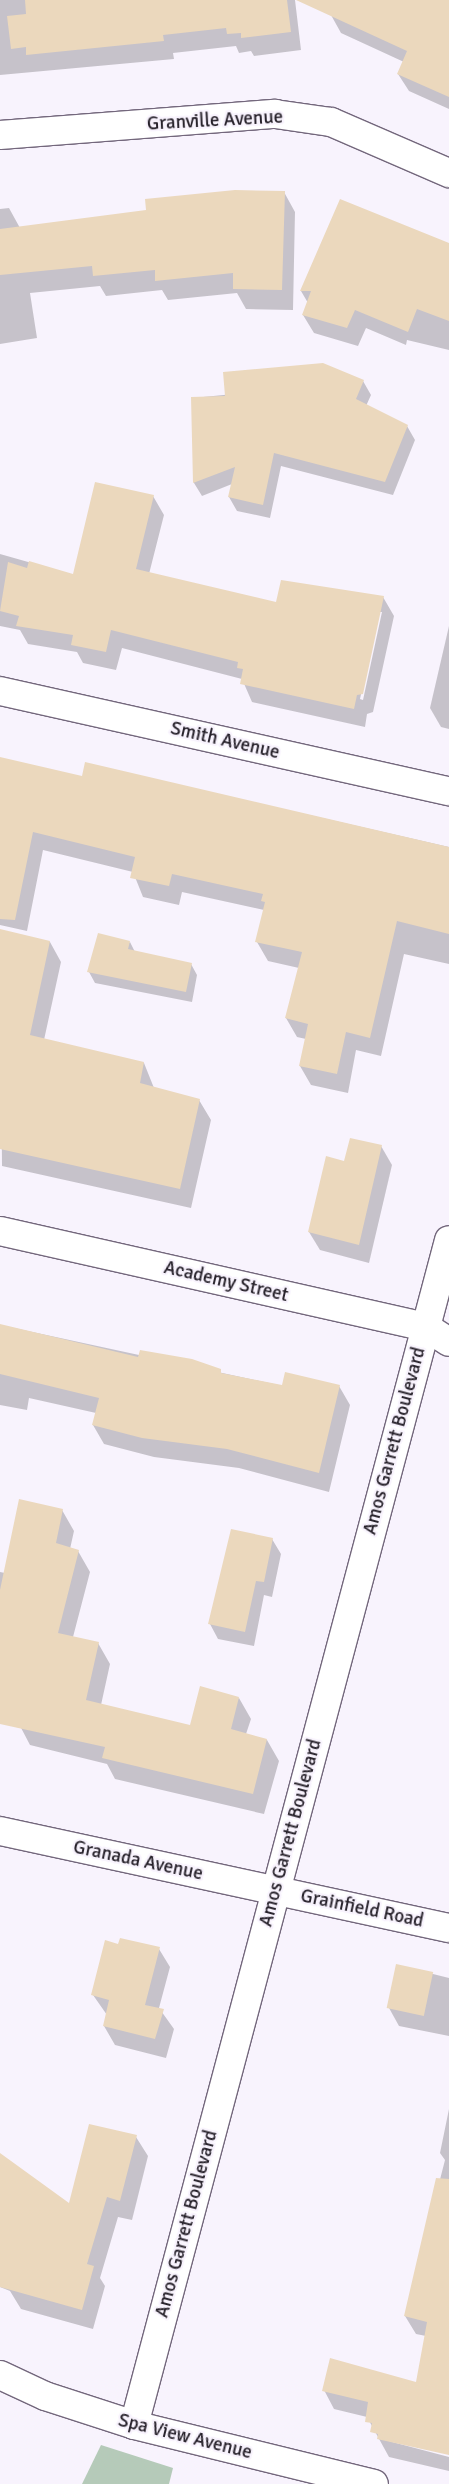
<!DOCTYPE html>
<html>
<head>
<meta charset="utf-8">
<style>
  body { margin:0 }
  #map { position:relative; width:449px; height:2484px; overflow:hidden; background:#f8f3fd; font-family:Signika,sans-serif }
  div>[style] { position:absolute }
  .green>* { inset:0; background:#b5cab9 }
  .shadow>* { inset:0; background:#0003 }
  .building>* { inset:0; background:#ebd8bd; transform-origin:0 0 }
  .roads { filter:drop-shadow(1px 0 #73677c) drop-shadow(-1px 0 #73677c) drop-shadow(0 1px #73677c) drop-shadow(0 -1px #73677c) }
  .minor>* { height:28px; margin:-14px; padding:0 14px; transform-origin:14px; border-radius:14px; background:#fff }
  span { translate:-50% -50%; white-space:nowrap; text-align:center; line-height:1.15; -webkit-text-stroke:4.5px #f8f3fd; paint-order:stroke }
  .street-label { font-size:19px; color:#252029 }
</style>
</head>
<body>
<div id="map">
  <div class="green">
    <i style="clip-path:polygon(101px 2445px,173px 2468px,169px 2484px,82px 2484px)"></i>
  </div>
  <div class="shadow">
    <i style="clip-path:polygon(0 0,295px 0,301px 50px,254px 56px,251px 51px,239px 53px,236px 46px,173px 53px,174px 59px,0 75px)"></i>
    <i style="clip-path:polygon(337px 0,449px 0,449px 109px,409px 91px,398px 74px,404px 62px,341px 33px,331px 15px)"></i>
    <i style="clip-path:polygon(284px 192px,295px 212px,293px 310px,246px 309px,237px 293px,168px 300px,162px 290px,106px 296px,100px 286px,30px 293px,37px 338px,0 344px,0 209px,9px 208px,20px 228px)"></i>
    <i style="clip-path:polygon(449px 257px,449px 350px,407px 340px,406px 345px,366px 328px,358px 346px,314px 333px,303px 315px,308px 303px,301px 291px)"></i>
    <i style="clip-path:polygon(363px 381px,371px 395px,366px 406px,407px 426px,415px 440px,393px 495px,281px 466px,270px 518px,237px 511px,229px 497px,232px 484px,202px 496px,194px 483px,193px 398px)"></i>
    <i style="clip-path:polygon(evenodd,153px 496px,164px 515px,149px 574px,277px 604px,383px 597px,394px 616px,373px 712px,367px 714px,365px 727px,252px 702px,242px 679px,122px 648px,116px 670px,83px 663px,77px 652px,28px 644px,20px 630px,0 626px,0 554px,74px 575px,153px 496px,379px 612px,382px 612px,363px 700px,360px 699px,379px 612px)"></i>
    <i style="clip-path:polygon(449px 626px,449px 729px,441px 727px,430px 708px)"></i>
    <i style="clip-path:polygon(0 758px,83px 778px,86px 764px,449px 847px,449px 964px,404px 954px,381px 1056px,356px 1050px,348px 1093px,311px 1085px,300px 1066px,306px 1039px,297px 1037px,286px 1018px,299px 968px,268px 961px,257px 942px,264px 910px,182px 892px,179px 905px,143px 897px,133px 872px,43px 850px,27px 931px,0 925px)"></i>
    <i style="clip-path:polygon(0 930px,50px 942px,61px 962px,44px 1040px,144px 1063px,154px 1088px,199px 1100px,211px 1120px,191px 1208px,2px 1166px)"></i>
    <i style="clip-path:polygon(130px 942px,135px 952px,191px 964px,197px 975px,192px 1002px,95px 983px,89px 972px)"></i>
    <i style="clip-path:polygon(381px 1146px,392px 1165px,369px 1263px,320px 1250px,309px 1232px,345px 1162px)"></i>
    <i style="clip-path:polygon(0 1325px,283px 1386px,339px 1386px,350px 1405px,329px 1492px,239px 1468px,154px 1457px,104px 1444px,93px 1425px,96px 1413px,29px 1398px,27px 1410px,0 1405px)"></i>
    <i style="clip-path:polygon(62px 1510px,74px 1531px,70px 1549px,78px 1551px,90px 1572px,73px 1637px,98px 1643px,110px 1664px,101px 1705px,191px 1727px,239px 1698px,251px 1719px,246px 1734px,267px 1740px,279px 1761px,264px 1814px,115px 1779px,107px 1764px,30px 1745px,19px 1724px,0 1720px,0 1572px,5px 1573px)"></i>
    <i style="clip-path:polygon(272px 1539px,281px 1554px,272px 1597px,264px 1595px,254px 1646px,218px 1639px,210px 1624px)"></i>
    <i style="clip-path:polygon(119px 1945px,159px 1949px,170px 1967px,159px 2008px,174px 2029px,166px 2058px,115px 2045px,104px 2026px,107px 2015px,93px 1995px)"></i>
    <i style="clip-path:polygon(397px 1965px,449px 1978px,449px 2036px,399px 2026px,389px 2008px)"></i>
    <i style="clip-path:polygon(449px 2109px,449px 2454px,381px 2439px,449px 2457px,449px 2471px,389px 2457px,367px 2417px,334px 2409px,324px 2390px,417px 2383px,426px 2336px,416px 2334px,405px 2316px,445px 2160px,440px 2153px)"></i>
    <i style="clip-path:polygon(136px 2137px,148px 2156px,132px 2220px,118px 2217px,100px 2278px,105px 2286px,93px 2329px,21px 2309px,10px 2291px,0 2287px,0 2159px,69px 2205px)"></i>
  </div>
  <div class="building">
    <i style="clip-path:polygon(25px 0,287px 0,291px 32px,241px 38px,241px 33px,227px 34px,226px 28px,163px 35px,164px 41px,26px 55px,26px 47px,11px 49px,7px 16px,26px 14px)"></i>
    <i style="clip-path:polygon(296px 0,449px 0,449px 97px,397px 74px,407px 51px)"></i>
    <i style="clip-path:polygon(235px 190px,285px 191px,282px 290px,233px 289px,233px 273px,155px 281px,155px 270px,93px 276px,92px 266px,0 275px,0 229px,146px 210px,145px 199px)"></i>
    <i style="clip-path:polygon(340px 199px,449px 243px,449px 321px,417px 309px,408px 332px,355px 310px,347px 328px,302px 315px,311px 291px,300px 291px)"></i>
    <i style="clip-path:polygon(323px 363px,364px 380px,356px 399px,408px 425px,385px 482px,274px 453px,263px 505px,228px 497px,235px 467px,193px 483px,191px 397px,225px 396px,223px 372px)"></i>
    <i style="clip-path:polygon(95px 482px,154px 495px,136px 569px,276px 602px,281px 580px,384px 596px,363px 694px,357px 695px,354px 709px,240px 684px,243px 669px,237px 668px,238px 662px,111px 630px,106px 652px,71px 645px,73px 635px,16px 626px,19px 616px,0 611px,8px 562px,27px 568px,29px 561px,73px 574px)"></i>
    <i style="clip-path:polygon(0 757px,82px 776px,85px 762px,449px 847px,449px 934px,397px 921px,370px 1038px,346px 1032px,337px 1074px,299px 1066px,308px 1024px,285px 1018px,302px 952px,255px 942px,265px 902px,261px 901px,263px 894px,172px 874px,169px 886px,130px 878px,135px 857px,33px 832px,15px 920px,0 919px)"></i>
    <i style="clip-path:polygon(0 929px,50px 941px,30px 1035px,144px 1062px,140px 1083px,200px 1099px,180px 1189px,0 1149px)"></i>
    <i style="clip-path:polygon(98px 933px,130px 941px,128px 949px,192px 963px,186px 992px,87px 972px)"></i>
    <i style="clip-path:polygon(350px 1138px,382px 1145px,359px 1245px,308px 1232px,326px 1156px,344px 1161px)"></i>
    <i style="clip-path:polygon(0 1324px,138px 1357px,140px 1350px,192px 1359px,221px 1369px,221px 1373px,282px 1385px,285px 1372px,340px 1385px,319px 1473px,227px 1449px,142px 1438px,92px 1425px,99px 1398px,0 1374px)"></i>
    <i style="clip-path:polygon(19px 1499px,63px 1509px,56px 1543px,79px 1550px,58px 1633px,99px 1642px,86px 1700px,190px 1725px,200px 1686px,239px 1697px,231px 1729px,267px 1739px,253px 1794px,102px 1758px,105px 1747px,0 1724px,0 1590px)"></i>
    <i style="clip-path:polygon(231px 1529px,273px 1538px,264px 1582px,256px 1581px,245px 1632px,208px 1624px)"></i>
    <i style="clip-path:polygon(120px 1938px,160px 1947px,145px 2005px,164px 2009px,155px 2039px,103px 2026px,109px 2000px,91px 1995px,105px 1940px,118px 1944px)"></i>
    <i style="left:396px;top:1964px;width:38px;height:45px;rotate:12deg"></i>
    <i style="clip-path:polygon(89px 2124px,137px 2135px,120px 2201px,107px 2197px,87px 2264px,94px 2266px,82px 2310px,0 2287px,0 2153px,69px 2203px)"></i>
    <i style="clip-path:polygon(436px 2178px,449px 2179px,449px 2455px,377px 2439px,378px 2434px,370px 2432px,372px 2423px,365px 2422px,368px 2402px,322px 2391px,330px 2358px,416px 2382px,427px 2322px,404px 2316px)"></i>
  </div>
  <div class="roads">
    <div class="minor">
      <i style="left:0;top:135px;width:276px;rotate:-4.4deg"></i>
      <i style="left:275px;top:114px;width:57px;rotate:8.1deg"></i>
      <i style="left:331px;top:122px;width:129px;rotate:23.4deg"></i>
      <i style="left:0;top:691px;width:460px;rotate:12.6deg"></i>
      <i style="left:0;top:1231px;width:437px;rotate:12.7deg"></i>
      <i style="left:426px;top:1327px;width:27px;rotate:33deg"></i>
      <i style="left:0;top:1831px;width:459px;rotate:12.2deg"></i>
      <i style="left:0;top:2375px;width:50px;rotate:25deg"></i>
      <i style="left:45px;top:2396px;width:94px;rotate:18deg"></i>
      <i style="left:134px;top:2425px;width:247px;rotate:13.8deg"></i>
      <i style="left:134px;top:2425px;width:1226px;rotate:-75.11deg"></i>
    </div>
  </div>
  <div class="street-label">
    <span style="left:215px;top:121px;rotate:-3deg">Granville Avenue</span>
    <span style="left:225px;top:741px;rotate:13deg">Smith Avenue</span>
    <span style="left:226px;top:1282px;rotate:13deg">Academy Street</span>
    <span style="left:395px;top:1441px;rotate:-75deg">Amos Garrett Boulevard</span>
    <span style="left:291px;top:1833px;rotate:-75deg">Amos Garrett Boulevard</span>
    <span style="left:138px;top:1861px;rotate:12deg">Granada Avenue</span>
    <span style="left:362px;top:1909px;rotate:12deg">Grainfield Road</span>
    <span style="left:187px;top:2224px;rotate:-75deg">Amos Garrett Boulevard</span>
    <span style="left:185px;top:2437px;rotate:14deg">Spa View Avenue</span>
  </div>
</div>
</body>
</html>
